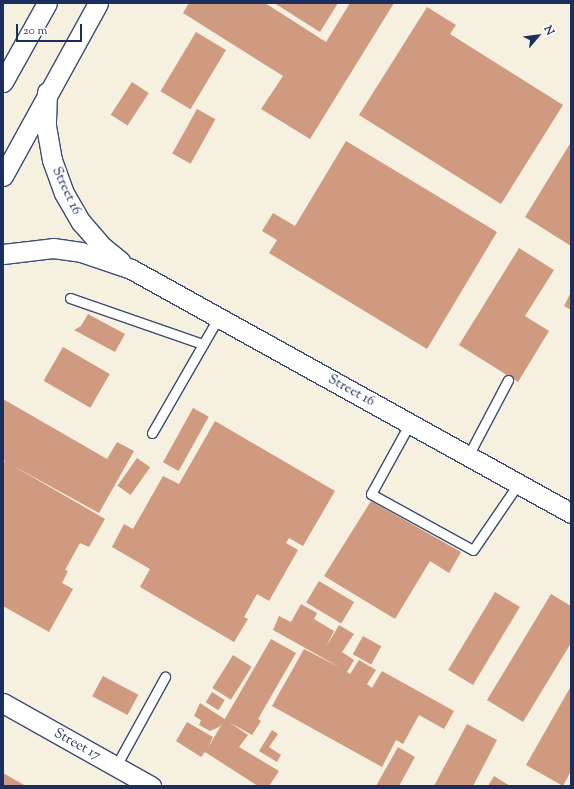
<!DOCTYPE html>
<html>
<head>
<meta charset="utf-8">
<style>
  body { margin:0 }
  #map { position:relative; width:574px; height:789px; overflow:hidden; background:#f6f0e0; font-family:"Sorts Mill Goudy",serif }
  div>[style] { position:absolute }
  .building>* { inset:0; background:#cf9a80; transform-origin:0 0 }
  .roads { filter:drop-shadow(1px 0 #3c4c72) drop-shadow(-1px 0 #3c4c72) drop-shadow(0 1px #3c4c72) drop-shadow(0 -1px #3c4c72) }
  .service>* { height:9px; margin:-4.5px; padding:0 4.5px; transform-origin:4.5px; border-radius:4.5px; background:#fff }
  .minor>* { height:19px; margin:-9.5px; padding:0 9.5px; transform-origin:9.5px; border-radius:9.5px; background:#fff }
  span { translate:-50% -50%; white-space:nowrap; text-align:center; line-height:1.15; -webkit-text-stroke:4px #fff; paint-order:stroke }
  .street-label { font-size:14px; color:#1b2f5e }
  .frame { position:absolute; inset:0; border:4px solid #1b2f5e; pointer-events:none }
  .north { position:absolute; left:518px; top:16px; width:40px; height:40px; -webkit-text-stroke:3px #fff; paint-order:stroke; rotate:62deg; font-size:11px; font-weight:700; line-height:16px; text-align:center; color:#1b2f5e }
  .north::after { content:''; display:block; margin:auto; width:14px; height:18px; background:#1b2f5e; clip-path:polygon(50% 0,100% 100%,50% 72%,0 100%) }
  .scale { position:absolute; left:16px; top:24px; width:66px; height:18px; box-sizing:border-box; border:2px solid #1b2f5e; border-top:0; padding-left:5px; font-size:12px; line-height:14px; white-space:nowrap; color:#1b2f5e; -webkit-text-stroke:3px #fff; paint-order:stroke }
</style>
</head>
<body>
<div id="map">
  <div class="building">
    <i style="clip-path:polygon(189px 3px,265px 3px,326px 42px,350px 3px,394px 3px,310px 139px,261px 109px,283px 76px,183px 13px)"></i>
    <i style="clip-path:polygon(274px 3px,338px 3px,320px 32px)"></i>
    <i style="clip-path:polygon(427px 7px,456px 25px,450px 34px,563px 105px,501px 204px,359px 115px)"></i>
    <i style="left:196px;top:32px;width:35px;height:69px;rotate:31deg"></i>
    <i style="left:132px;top:82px;width:20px;height:39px;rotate:33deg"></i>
    <i style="left:197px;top:109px;width:21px;height:51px;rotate:29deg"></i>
    <i style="clip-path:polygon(346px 141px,497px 232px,427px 349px,269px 253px,277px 240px,262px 231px,273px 213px,295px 226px)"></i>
    <i style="clip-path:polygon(571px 142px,571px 246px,525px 217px)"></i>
    <i style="clip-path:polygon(519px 248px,554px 270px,525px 316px,549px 331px,518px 382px,459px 345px)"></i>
    <i style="clip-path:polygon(571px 292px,571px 310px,564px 306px)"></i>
    <i style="clip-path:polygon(88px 314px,125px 334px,115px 352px,74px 330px,81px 326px)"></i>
    <i style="left:63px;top:347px;width:54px;height:39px;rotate:30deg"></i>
    <i style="clip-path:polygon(3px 399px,107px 459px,117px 442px,134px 451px,99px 513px,10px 464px,105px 519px,89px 547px,80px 543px,65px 570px,68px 571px,62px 583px,73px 589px,49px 632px,3px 606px,3px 465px,5px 461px,3px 459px)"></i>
    <i style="left:193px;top:408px;width:18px;height:62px;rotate:29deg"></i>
    <i style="clip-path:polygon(215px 421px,335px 491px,303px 546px,289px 538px,286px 543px,298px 550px,269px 601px,257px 594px,244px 617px,248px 619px,234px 642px,140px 587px,150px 569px,112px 547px,124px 524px,133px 529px,163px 476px,179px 484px)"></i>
    <i style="left:137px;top:458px;width:16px;height:34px;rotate:35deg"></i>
    <i style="clip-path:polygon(371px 501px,461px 552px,449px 573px,430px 561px,395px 619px,324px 576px)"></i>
    <i style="left:319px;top:581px;width:41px;height:25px;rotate:31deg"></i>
    <i style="left:495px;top:592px;width:29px;height:91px;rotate:31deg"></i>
    <i style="clip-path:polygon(551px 594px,571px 606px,571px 643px,523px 722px,487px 700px)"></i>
    <i style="clip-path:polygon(301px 604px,317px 613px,314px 619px,334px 631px,326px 647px,339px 625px,354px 634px,342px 652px,354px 660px,347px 672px,350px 674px,359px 660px,376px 670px,367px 684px,372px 688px,382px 671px,454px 711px,444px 729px,419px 715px,403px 744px,396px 740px,382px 767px,272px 706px,304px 649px,341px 668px,273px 630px,279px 616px,291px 622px)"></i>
    <i style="left:363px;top:636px;width:21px;height:21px;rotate:29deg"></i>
    <i style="clip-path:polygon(271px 639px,296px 653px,258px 719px,261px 721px,252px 735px,229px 722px,248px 735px,239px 747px,279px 771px,269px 786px,258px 786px,205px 752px,201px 757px,176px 741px,187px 722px,213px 737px,208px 748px)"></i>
    <i style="left:233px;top:655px;width:22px;height:39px;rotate:32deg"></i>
    <i style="left:103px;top:676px;width:40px;height:23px;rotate:28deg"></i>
    <i style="clip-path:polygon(571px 686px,571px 771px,563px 786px,526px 765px)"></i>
    <i style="left:212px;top:692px;width:15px;height:12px;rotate:32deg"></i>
    <i style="clip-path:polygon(200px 703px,226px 720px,219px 727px,210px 731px,199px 725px,201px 720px,194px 716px)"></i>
    <i style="clip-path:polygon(467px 724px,497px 740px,473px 786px,434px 786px)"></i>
    <i style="clip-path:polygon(272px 730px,278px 734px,269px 747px,281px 755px,277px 762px,259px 751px)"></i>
    <i style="clip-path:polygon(398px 747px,415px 757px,399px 786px,376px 786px)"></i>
    <i style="clip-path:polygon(3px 773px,26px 786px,3px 786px)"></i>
    <i style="clip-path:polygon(494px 776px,510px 786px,488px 786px)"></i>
  </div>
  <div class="roads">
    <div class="service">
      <i style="left:70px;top:298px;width:141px;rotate:19.1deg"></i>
      <i style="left:410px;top:423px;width:81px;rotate:118.8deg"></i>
      <i style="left:371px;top:494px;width:116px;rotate:28.8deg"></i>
      <i style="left:473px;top:550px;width:80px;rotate:-55.7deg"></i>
      <i style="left:152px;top:433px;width:133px;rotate:-60.1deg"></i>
      <i style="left:468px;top:456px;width:86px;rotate:-62.2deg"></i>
      <i style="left:116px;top:766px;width:102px;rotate:-61.2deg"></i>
    </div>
    <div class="minor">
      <i style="left:3px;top:82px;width:90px;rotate:-60.9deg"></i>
      <i style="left:47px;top:92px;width:34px;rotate:92deg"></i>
      <i style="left:46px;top:126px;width:35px;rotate:80deg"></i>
      <i style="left:52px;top:160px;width:35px;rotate:70deg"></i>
      <i style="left:64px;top:193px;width:34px;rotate:60deg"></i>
      <i style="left:81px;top:222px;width:35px;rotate:49deg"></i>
      <i style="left:104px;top:248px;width:21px;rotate:39deg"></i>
      <i style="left:3px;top:176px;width:197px;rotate:-61.2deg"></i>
      <i style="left:3px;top:254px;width:50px;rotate:-6.8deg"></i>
      <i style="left:53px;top:248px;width:28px;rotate:8deg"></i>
      <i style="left:81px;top:252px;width:53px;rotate:18.8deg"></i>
      <i style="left:131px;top:269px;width:503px;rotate:29.01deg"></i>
      <i style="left:3px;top:703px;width:170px;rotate:29.3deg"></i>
    </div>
  </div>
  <div class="street-label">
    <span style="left:66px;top:191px;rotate:65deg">Street 16</span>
    <span style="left:351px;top:391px;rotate:29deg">Street 16</span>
    <span style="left:77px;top:745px;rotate:29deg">Street 17</span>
  </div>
  <div class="frame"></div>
  <div class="north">N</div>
  <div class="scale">20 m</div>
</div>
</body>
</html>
